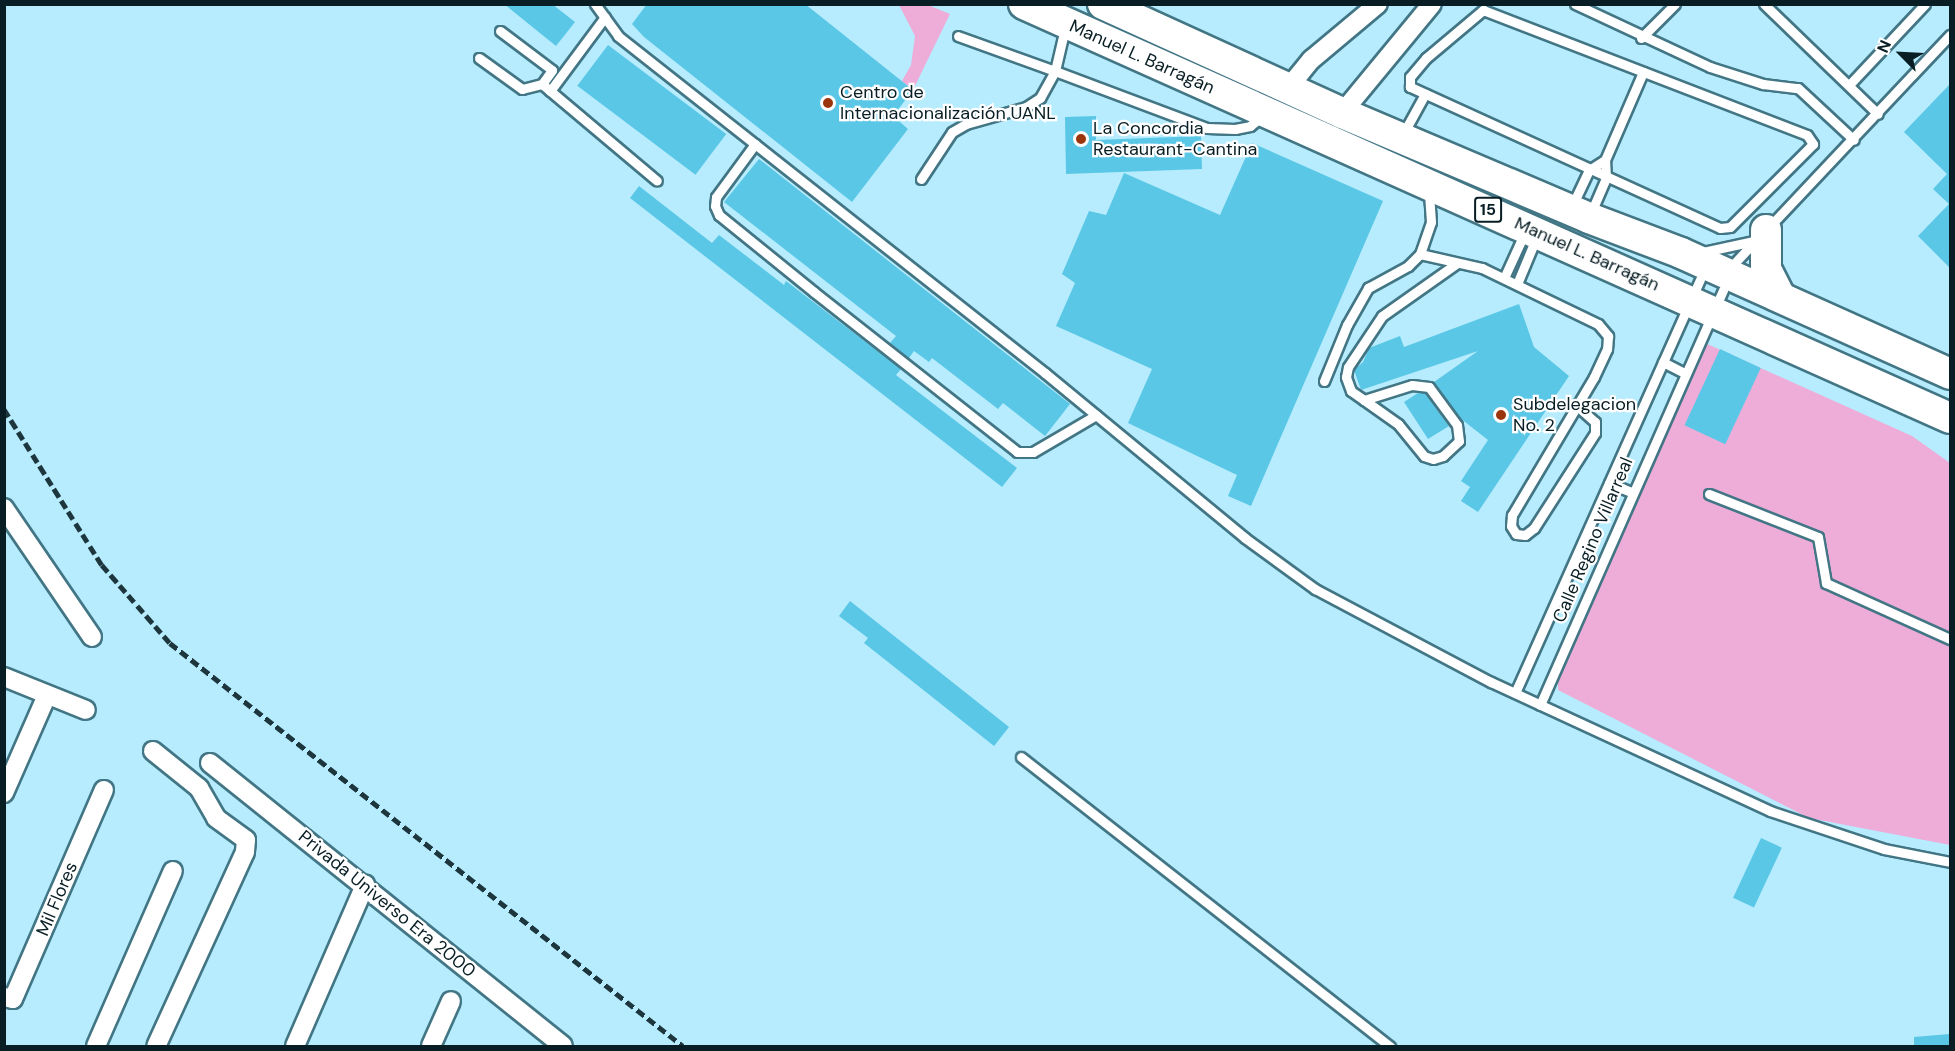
<!DOCTYPE html>
<html>
<head>
<meta charset="utf-8">
<style>
  body { margin:0 }
  #map { position:relative; width:1955px; height:1051px; overflow:hidden; background:#b6ecfd; font-family:"DM Sans",sans-serif }
  div>[style] { position:absolute }
  .green>* { inset:0; background:#eeadd9 }
  .building>* { inset:0; background:#5ac7e6; transform-origin:0 0 }
  .path>* { height:3px; margin-top:-1.5px; transform-origin:0; background:repeating-linear-gradient(90deg,#5c828d 0 3px,transparent 0 6px) }
  .roads { filter:drop-shadow(2px 0 #437685) drop-shadow(-2px 0 #437685) drop-shadow(0 2px #437685) drop-shadow(0 -2px #437685) }
  .service>* { height:9px; margin:-4.5px; padding:0 4.5px; transform-origin:4.5px; border-radius:4.5px; background:#fff }
  .minor>* { height:18px; margin:-9px; padding:0 9px; transform-origin:9px; border-radius:9px; background:#fff }
  .trunk>* { height:30px; margin:-15px; padding:0 15px; transform-origin:15px; border-radius:15px; background:#fff }
  .rail>* { height:4.5px; margin-top:-2.25px; transform-origin:0; background:repeating-linear-gradient(90deg,#1d363e 0 9px,transparent 0 13.5px) }
  .dots>* { width:16px; height:16px; translate:-50% -50%; box-sizing:border-box; border:3px solid #fff; border-radius:50% }
  span { translate:-50% -50%; white-space:nowrap; text-align:center; line-height:1.15; -webkit-text-stroke:4.5px #fff; paint-order:stroke }
  .shield-label span { padding:2px 4px; background:#fff; border:2px solid; border-radius:4px; -webkit-text-stroke-width:0 }
  .shield-label { font-size:16px; color:#081e24; font-weight:700 }
  .street-label { font-size:18px; color:#081e24 }
  .poi-label { font-size:18px; color:#081e24 }
  .left { translate:0 -50%; text-align:left }
  .frame { position:absolute; inset:0; border:6px solid #081e24; pointer-events:none }
  .north { position:absolute; left:1871px; top:24px; width:60px; height:60px; -webkit-text-stroke:4px #fff; paint-order:stroke; rotate:294deg; font-size:16px; font-weight:700; line-height:24px; text-align:center; color:#081e24 }
  .north::after { content:''; display:block; margin:auto; width:21px; height:27px; background:#081e24; clip-path:polygon(50% 0,100% 100%,50% 72%,0 100%) }
</style>
</head>
<body>
<div id="map">
  <div class="green">
    <i style="clip-path:polygon(899px 5px,928px 5px,950px 14px,913px 90px,902px 81px,911px 65px,915px 36px)"></i>
    <i style="clip-path:polygon(1705px 343px,1912px 436px,1950px 463px,1950px 845px,1809px 818px,1558px 690px,1558px 677px)"></i>
  </div>
  <div class="building">
    <i style="clip-path:polygon(504px 4px,552px 4px,575px 22px,556px 46px)"></i>
    <i style="clip-path:polygon(647px 4px,805px 4px,913px 90px,893px 116px,908px 129px,852px 202px,644px 37px,632px 24px)"></i>
    <i style="left:608px;top:45px;width:148px;height:51px;rotate:37deg"></i>
    <i style="clip-path:polygon(1950px 84px,1950px 268px,1918px 236px,1949px 204px,1933px 189px,1947px 174px,1904px 132px)"></i>
    <i style="clip-path:polygon(1096px 116px,1096px 140px,1201px 136px,1202px 169px,1066px 174px,1065px 117px)"></i>
    <i style="clip-path:polygon(1252px 143px,1383px 201px,1251px 506px,1228px 496px,1237px 475px,1128px 423px,1152px 369px,1056px 326px,1075px 283px,1062px 274px,1089px 211px,1106px 215px,1124px 173px,1220px 215px)"></i>
    <i style="clip-path:polygon(759px 159px,1070px 404px,1045px 436px,1003px 403px,998px 409px,932px 358px,929px 362px,914px 351px,909px 358px,890px 343px,896px 336px,724px 202px)"></i>
    <i style="clip-path:polygon(639px 186px,712px 243px,719px 235px,784px 285px,786px 281px,901px 369px,896px 375px,1017px 468px,1002px 487px,630px 198px)"></i>
    <i style="clip-path:polygon(1519px 304px,1534px 347px,1569px 376px,1478px 512px,1461px 501px,1470px 487px,1461px 481px,1488px 440px,1460px 418px,1434px 382px,1478px 351px,1361px 390px,1354px 370px,1363px 362px,1369px 348px,1400px 336px,1404px 347px)"></i>
    <i style="left:1720px;top:349px;width:45px;height:84px;rotate:25deg"></i>
    <i style="clip-path:polygon(1418px 393px,1425px 393px,1449px 426px,1428px 439px,1404px 402px)"></i>
    <i style="clip-path:polygon(850px 601px,1009px 727px,994px 746px,864px 643px,868px 638px,839px 616px)"></i>
    <i style="left:1761px;top:838px;width:23px;height:66px;rotate:25deg"></i>
    <i style="clip-path:polygon(1950px 1034px,1950px 1047px,1914px 1047px,1914px 1037px)"></i>
  </div>
  <div class="path">
    <i style="left:940px;top:5px;width:1px;rotate:-45deg"></i>
  </div>
  <div class="roads">
    <div class="service">
      <i style="left:595px;top:4px;width:39px;rotate:54deg"></i>
      <i style="left:618px;top:36px;width:544px;rotate:38.28deg"></i>
      <i style="left:1045px;top:373px;width:259px;rotate:39.5deg"></i>
      <i style="left:1245px;top:538px;width:87px;rotate:36.1deg"></i>
      <i style="left:1315px;top:589px;width:199px;rotate:27.9deg"></i>
      <i style="left:1491px;top:682px;width:307px;rotate:24.8deg"></i>
      <i style="left:1770px;top:811px;width:120px;rotate:18.4deg"></i>
      <i style="left:1884px;top:849px;width:67px;rotate:11.1deg"></i>
      <i style="left:1575px;top:4px;width:149px;rotate:25deg"></i>
      <i style="left:1710px;top:67px;width:56px;rotate:17.8deg"></i>
      <i style="left:1763px;top:84px;width:35px;rotate:7deg"></i>
      <i style="left:1798px;top:88px;width:76px;rotate:42.9deg"></i>
      <i style="left:1764px;top:4px;width:158px;rotate:44deg"></i>
      <i style="left:1483px;top:10px;width:347px;rotate:21.1deg"></i>
      <i style="left:1807px;top:135px;width:11px;rotate:56deg"></i>
      <i style="left:1813px;top:144px;width:117px;rotate:135deg"></i>
      <i style="left:1730px;top:227px;width:10px;rotate:174deg"></i>
      <i style="left:1720px;top:228px;width:341px;rotate:-155.5deg"></i>
      <i style="left:1410px;top:87px;width:10px;rotate:-90deg"></i>
      <i style="left:1410px;top:77px;width:25px;rotate:-50deg"></i>
      <i style="left:1426px;top:58px;width:75px;rotate:-40.1deg"></i>
      <i style="left:1065px;top:28px;width:44px;rotate:103.1deg"></i>
      <i style="left:1055px;top:71px;width:162px;rotate:20.6deg"></i>
      <i style="left:1207px;top:128px;width:28px;rotate:2deg"></i>
      <i style="left:1235px;top:129px;width:15px;rotate:-11deg"></i>
      <i style="left:1250px;top:126px;width:16px;rotate:-40deg"></i>
      <i style="left:1641px;top:38px;width:48px;rotate:-45deg"></i>
      <i style="left:479px;top:58px;width:53px;rotate:35.8deg"></i>
      <i style="left:522px;top:89px;width:21px;rotate:-14deg"></i>
      <i style="left:542px;top:84px;width:17px;rotate:-54deg"></i>
      <i style="left:552px;top:70px;width:65px;rotate:-143.1deg"></i>
      <i style="left:542px;top:84px;width:150px;rotate:40.1deg"></i>
      <i style="left:1849px;top:85px;width:111px;rotate:-46.8deg"></i>
      <i style="left:550px;top:91px;width:92px;rotate:-53.4deg"></i>
      <i style="left:1403px;top:134px;width:46px;rotate:-61.2deg"></i>
      <i style="left:755px;top:144px;width:66px;rotate:126.3deg"></i>
      <i style="left:716px;top:197px;width:9px;rotate:96deg"></i>
      <i style="left:715px;top:206px;width:10px;rotate:66deg"></i>
      <i style="left:719px;top:215px;width:122px;rotate:39deg"></i>
      <i style="left:814px;top:292px;width:258px;rotate:38.2deg"></i>
      <i style="left:1017px;top:452px;width:16px"></i>
      <i style="left:1033px;top:452px;width:73px;rotate:-30.4deg"></i>
      <i style="left:921px;top:179px;width:56px;rotate:-56.6deg"></i>
      <i style="left:952px;top:132px;width:16px;rotate:-30deg"></i>
      <i style="left:966px;top:124px;width:62px;rotate:-15.8deg"></i>
      <i style="left:1026px;top:107px;width:17px;rotate:-33deg"></i>
      <i style="left:1040px;top:98px;width:31px;rotate:-61deg"></i>
      <i style="left:1055px;top:71px;width:103px;rotate:-160.2deg"></i>
      <i style="left:1571px;top:208px;width:42px;rotate:-64.7deg"></i>
      <i style="left:1589px;top:170px;width:19px;rotate:-32deg"></i>
      <i style="left:1590px;top:215px;width:40px;rotate:-66.6deg"></i>
      <i style="left:1606px;top:178px;width:18px;rotate:-93deg"></i>
      <i style="left:1605px;top:160px;width:96px;rotate:-66.6deg"></i>
      <i style="left:1769px;top:227px;width:264px;rotate:-46.7deg"></i>
      <i style="left:1703px;top:252px;width:52px;rotate:-12.2deg"></i>
      <i style="left:1420px;top:254px;width:64px;rotate:12.7deg"></i>
      <i style="left:1482px;top:268px;width:129px;rotate:25.8deg"></i>
      <i style="left:1598px;top:324px;width:16px;rotate:50deg"></i>
      <i style="left:1608px;top:336px;width:13px;rotate:94deg"></i>
      <i style="left:1607px;top:349px;width:31px;rotate:115deg"></i>
      <i style="left:1594px;top:377px;width:161px;rotate:120.7deg"></i>
      <i style="left:1512px;top:515px;width:11px;rotate:95deg"></i>
      <i style="left:1511px;top:526px;width:9px;rotate:58deg"></i>
      <i style="left:1516px;top:534px;width:9px;rotate:6deg"></i>
      <i style="left:1525px;top:535px;width:11px;rotate:-38deg"></i>
      <i style="left:1534px;top:528px;width:113px;rotate:-57.3deg"></i>
      <i style="left:1595px;top:433px;width:11px;rotate:-90deg"></i>
      <i style="left:1595px;top:422px;width:24px;rotate:-138deg"></i>
      <i style="left:1728px;top:270px;width:45px;rotate:-46.8deg"></i>
      <i style="left:1504px;top:278px;width:51px;rotate:-65.5deg"></i>
      <i style="left:1517px;top:284px;width:52px;rotate:-67.4deg"></i>
      <i style="left:1663px;top:362px;width:25px;rotate:27deg"></i>
      <i style="left:1324px;top:381px;width:61px;rotate:-67.7deg"></i>
      <i style="left:1347px;top:325px;width:43px;rotate:-60.4deg"></i>
      <i style="left:1368px;top:288px;width:46px;rotate:-28.8deg"></i>
      <i style="left:1408px;top:266px;width:17px;rotate:-45deg"></i>
      <i style="left:1420px;top:254px;width:34px;rotate:-71deg"></i>
      <i style="left:1431px;top:222px;width:30px;rotate:-94deg"></i>
      <i style="left:1364px;top:400px;width:50px;rotate:-17.4deg"></i>
      <i style="left:1412px;top:385px;width:17px;rotate:7deg"></i>
      <i style="left:1429px;top:387px;width:47px;rotate:53.6deg"></i>
      <i style="left:1457px;top:425px;width:16px;rotate:83deg"></i>
      <i style="left:1459px;top:441px;width:22px;rotate:137deg"></i>
      <i style="left:1443px;top:456px;width:10px;rotate:163deg"></i>
      <i style="left:1433px;top:459px;width:9px;rotate:-162deg"></i>
      <i style="left:1424px;top:456px;width:41px;rotate:-129.1deg"></i>
      <i style="left:1398px;top:424px;width:42px;rotate:-144.8deg"></i>
      <i style="left:1364px;top:400px;width:16px;rotate:-145deg"></i>
      <i style="left:1351px;top:391px;width:15px;rotate:-110deg"></i>
      <i style="left:1346px;top:377px;width:10px;rotate:-79deg"></i>
      <i style="left:1348px;top:367px;width:61px;rotate:-56.3deg"></i>
      <i style="left:1382px;top:316px;width:92px;rotate:-35.2deg"></i>
      <i style="left:1609px;top:483px;width:24px;rotate:22deg"></i>
      <i style="left:1709px;top:494px;width:117px;rotate:21.5deg"></i>
      <i style="left:1818px;top:537px;width:47px;rotate:80.1deg"></i>
      <i style="left:1826px;top:583px;width:136px;rotate:24.3deg"></i>
      <i style="left:1515px;top:693px;width:453px;rotate:-65.9deg"></i>
      <i style="left:1540px;top:705px;width:454px;rotate:-66.2deg"></i>
      <i style="left:1021px;top:757px;width:469px;rotate:38.1deg"></i>
    </div>
    <div class="minor">
      <i style="left:1289px;top:87px;width:35px;rotate:-51deg"></i>
      <i style="left:1311px;top:60px;width:87px;rotate:-39.9deg"></i>
      <i style="left:1342px;top:113px;width:141px;rotate:-50.5deg"></i>
      <i style="left:4px;top:508px;width:156px;rotate:55.7deg"></i>
      <i style="left:4px;top:677px;width:88px;rotate:21.9deg"></i>
      <i style="left:153px;top:751px;width:59px;rotate:38.8deg"></i>
      <i style="left:199px;top:788px;width:34px;rotate:60deg"></i>
      <i style="left:216px;top:818px;width:37px;rotate:36deg"></i>
      <i style="left:246px;top:840px;width:12px;rotate:95deg"></i>
      <i style="left:245px;top:852px;width:213px;rotate:114.6deg"></i>
      <i style="left:210px;top:763px;width:452px;rotate:38.7deg"></i>
      <i style="left:4px;top:793px;width:107px;rotate:-66.3deg"></i>
      <i style="left:4px;top:997px;width:9px;rotate:13deg"></i>
      <i style="left:13px;top:999px;width:228px;rotate:-66.5deg"></i>
      <i style="left:96px;top:1046px;width:191px;rotate:-66.3deg"></i>
      <i style="left:295px;top:1046px;width:176px;rotate:-66.5deg"></i>
      <i style="left:431px;top:1046px;width:49px;rotate:-66deg"></i>
    </div>
    <div class="trunk">
      <i style="left:1024px;top:4px;width:1014px;rotate:24.09deg"></i>
      <i style="left:1103px;top:4px;width:263px;rotate:24.5deg"></i>
      <i style="left:1342px;top:113px;width:268px;rotate:23deg"></i>
      <i style="left:1589px;top:218px;width:98px;rotate:20.8deg"></i>
      <i style="left:1681px;top:253px;width:295px;rotate:24.2deg"></i>
      <i style="left:1766px;top:230px;width:39px;rotate:90deg"></i>
      <i style="left:1766px;top:269px;width:30px;rotate:63deg"></i>
    </div>
  </div>
  <div class="rail">
    <i style="left:4px;top:409px;width:184px;rotate:57.9deg"></i>
    <i style="left:102px;top:565px;width:103px;rotate:48.9deg"></i>
    <i style="left:170px;top:643px;width:652px;rotate:38.15deg"></i>
  </div>
  <div class="dots">
    <i style="left:828px;top:103px;background:#9b350b"></i>
    <i style="left:1081px;top:139px;background:#9b350b"></i>
    <i style="left:1501px;top:415px;background:#9b350b"></i>
  </div>
  <div class="shield-label">
    <span style="left:1488px;top:210px">15</span>
  </div>
  <div class="street-label">
    <span style="left:1142px;top:57px;rotate:24deg">Manuel L. Barragán</span>
    <span style="left:1587px;top:254px;rotate:24deg">Manuel L. Barragán</span>
    <span style="left:1593px;top:540px;rotate:-67deg">Calle Regino Villarreal</span>
    <span style="left:57px;top:899px;rotate:-67deg">Mil Flores</span>
    <span style="left:387px;top:904px;rotate:39deg">Privada Universo Era 2000</span>
  </div>
  <div class="poi-label">
    <span class="left" style="left:840px;top:103px">Centro de<br>Internacionalización UANL</span>
    <span class="left" style="left:1093px;top:139px">La Concordia<br>Restaurant-Cantina</span>
    <span class="left" style="left:1513px;top:415px">Subdelegacion<br>No. 2</span>
  </div>
  <div class="frame"></div>
  <div class="north">N</div>
</div>
</body>
</html>
